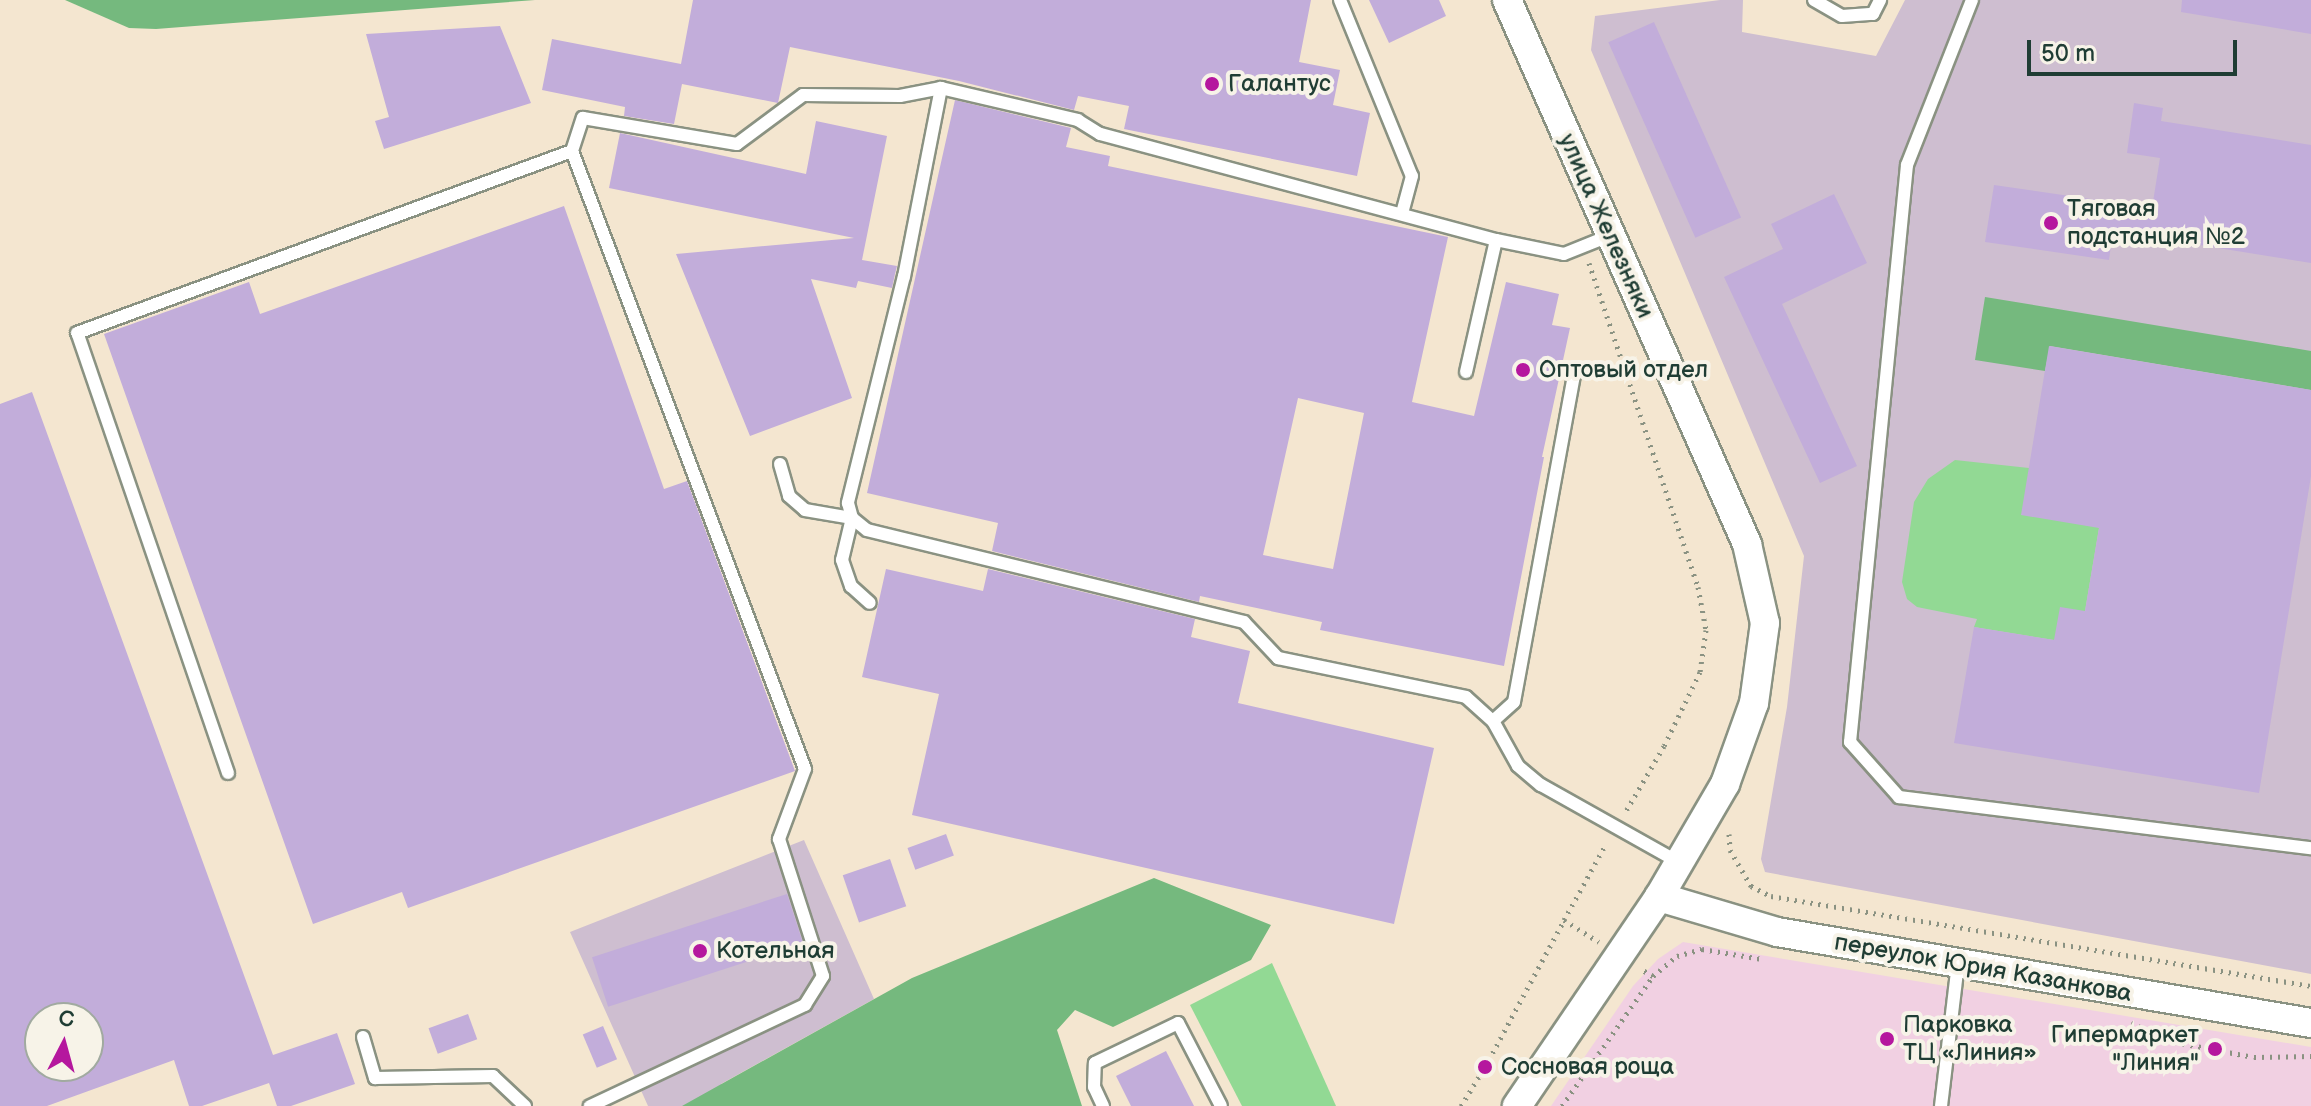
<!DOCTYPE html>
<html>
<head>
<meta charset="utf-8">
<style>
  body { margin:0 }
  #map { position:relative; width:2311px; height:1106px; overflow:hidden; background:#f4e6d0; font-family:"Balsamiq Sans",sans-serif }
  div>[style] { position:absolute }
  .built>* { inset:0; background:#f1d0e2 }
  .industrial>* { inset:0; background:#cebed0 }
  .green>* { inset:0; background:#92d994 }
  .forest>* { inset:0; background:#75b97e }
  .building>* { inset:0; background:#c2adda; transform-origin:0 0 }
  .path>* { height:5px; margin-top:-2.5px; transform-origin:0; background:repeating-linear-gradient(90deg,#8a9282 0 2px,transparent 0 8px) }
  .roads { filter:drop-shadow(2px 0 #8a9282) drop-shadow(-2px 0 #8a9282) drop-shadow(0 2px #8a9282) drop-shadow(0 -2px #8a9282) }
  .service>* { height:12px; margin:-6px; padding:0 6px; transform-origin:6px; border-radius:6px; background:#fff }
  .tertiary>* { height:28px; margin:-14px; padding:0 14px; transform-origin:14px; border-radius:14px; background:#fff }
  .dots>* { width:22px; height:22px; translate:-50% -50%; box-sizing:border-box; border:4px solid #f7f3e8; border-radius:50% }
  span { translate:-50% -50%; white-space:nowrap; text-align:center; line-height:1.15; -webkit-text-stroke:8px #f7f3e8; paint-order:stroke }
  .poi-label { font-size:24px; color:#1f3d34 }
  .left { translate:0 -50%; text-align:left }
  .right { translate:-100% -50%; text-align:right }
  .street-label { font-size:24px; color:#1f3d34 }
  .north { position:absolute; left:24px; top:1002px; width:80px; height:80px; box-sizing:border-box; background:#f7f3e8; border:2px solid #a1aaa0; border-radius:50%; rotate:6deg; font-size:22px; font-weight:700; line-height:32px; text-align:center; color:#1f3d34 }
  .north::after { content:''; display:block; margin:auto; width:28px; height:36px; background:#b5179e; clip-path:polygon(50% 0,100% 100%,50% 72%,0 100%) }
  .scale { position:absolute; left:2027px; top:40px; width:210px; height:36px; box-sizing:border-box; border:4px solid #1f3d34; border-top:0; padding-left:10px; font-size:24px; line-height:28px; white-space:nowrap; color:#1f3d34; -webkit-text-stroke:6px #f7f3e8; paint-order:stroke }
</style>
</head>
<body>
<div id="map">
  <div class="built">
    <i style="clip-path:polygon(1683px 942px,2311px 1047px,2311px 1106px,1551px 1106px,1633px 986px,1658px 959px)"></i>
  </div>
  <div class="industrial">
    <i style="clip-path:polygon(1720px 0,1743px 0,1742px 32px,1876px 56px,1905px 0,2311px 0,2311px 974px,1765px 872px,1761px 859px,1787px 707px,1804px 556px,1591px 50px,1595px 16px)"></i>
    <i style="clip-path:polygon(804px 840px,874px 999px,721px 1084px,733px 1106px,648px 1106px,570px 932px)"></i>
  </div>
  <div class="green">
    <i style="clip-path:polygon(1955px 460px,2029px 468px,2099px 528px,2085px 611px,2054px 640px,1974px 627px,1977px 619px,1917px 607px,1907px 599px,1902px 582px,1914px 502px,1928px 479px)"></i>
    <i style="clip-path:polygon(1272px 963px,1336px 1106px,1242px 1106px,1190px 1005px)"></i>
  </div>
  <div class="forest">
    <i style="clip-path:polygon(65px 0,535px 0,156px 29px,129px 28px)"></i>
    <i style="clip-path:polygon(1985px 297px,2311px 351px,2311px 390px,2050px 346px,2045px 371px,1975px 360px)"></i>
    <i style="clip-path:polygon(1154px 878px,1271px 925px,1251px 960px,1113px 1027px,1075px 1010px,1057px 1030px,1082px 1106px,682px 1106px,912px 978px)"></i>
  </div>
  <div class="building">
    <i style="clip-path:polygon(693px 0,1311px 0,1299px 62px,1340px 70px,1333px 105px,1370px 113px,1357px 176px,1124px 129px,1129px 106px,1078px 96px,1074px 110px,959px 81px,790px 47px,778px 103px,682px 84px,674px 124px,624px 116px,625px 107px,542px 90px,552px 39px,681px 64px)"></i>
    <i style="clip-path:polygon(1369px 0,1439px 0,1446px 16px,1389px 43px)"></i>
    <i style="clip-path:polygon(2182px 0,2311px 0,2311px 34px,2181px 12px)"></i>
    <i style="left:1654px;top:22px;width:214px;height:50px;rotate:66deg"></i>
    <i style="clip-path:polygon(500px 26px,531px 103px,384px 149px,375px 121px,389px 117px,366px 34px)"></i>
    <i style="clip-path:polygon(evenodd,955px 100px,1071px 128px,1066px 147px,1110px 156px,1108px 166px,1448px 237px,1412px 402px,1474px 416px,1506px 282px,1559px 294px,1552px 325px,1570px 328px,1542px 457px,1544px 457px,1504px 666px,1320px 630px,1322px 622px,1200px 596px,1199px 602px,992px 551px,998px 523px,867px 493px,955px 100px,1298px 398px,1364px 413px,1333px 569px,1263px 555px,1298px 398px)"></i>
    <i style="clip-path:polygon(2134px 103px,2163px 108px,2161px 121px,2311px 145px,2311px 263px,2113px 231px,2109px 260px,1985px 242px,1994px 185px,2152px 208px,2160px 158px,2127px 153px)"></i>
    <i style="clip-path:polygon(816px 121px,887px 136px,862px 260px,897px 266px,895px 274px,892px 288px,858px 281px,856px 288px,811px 279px,852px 398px,750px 436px,676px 254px,854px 238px,609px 188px,620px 133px,806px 174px)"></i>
    <i style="clip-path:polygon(1834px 194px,1867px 263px,1782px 304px,1857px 466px,1820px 483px,1724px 277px,1783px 249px,1771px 224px)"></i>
    <i style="clip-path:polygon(564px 206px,664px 489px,687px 481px,795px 771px,408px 908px,402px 892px,313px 924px,104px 334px,249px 282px,260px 314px)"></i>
    <i style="clip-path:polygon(2049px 346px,2311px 390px,2311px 476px,2259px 793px,1954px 743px,1974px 627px,2054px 640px,2060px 607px,2085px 611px,2099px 528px,2021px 515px)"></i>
    <i style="clip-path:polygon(evenodd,32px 392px,273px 1055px,337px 1033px,355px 1084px,291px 1106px,277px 1106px,269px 1083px,202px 1106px,189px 1106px,174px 1060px,47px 1106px,0 1106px,0 404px,32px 392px,40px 1018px,88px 1018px,88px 1066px,40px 1066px,40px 1018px)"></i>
    <i style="clip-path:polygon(886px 569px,983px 591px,988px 569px,1195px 619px,1191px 637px,1250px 651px,1238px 703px,1434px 748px,1394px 924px,912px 815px,939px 694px,862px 677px)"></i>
    <i style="left:946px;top:834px;width:23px;height:41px;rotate:70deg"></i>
    <i style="left:890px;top:859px;width:50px;height:50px;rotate:71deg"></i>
    <i style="left:787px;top:894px;width:52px;height:205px;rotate:72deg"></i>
    <i style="left:468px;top:1014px;width:27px;height:42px;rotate:70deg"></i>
    <i style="left:603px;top:1026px;width:36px;height:22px;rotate:67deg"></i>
    <i style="clip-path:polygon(1166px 1051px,1194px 1106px,1131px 1106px,1116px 1076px)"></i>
  </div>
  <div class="path">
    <i style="left:1589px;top:263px;width:342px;rotate:71.4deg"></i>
    <i style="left:1698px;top:587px;width:44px;rotate:79.5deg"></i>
    <i style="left:1706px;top:630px;width:42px;rotate:98.1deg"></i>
    <i style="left:1700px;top:672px;width:82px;rotate:115.9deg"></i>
    <i style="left:1664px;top:746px;width:75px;rotate:120.3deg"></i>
    <i style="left:1729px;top:834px;width:16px;rotate:86deg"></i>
    <i style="left:1730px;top:850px;width:42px;rotate:59.7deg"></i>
    <i style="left:1751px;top:886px;width:22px;rotate:27deg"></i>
    <i style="left:1771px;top:896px;width:547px;rotate:9.46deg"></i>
    <i style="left:1564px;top:920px;width:87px;rotate:-61.1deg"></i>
    <i style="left:1653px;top:976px;width:31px;rotate:-40deg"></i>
    <i style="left:1677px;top:956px;width:26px;rotate:-16deg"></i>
    <i style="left:1702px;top:949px;width:61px;rotate:9.5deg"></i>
    <i style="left:2131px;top:1023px;width:48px;rotate:23.4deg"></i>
    <i style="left:2175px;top:1042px;width:80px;rotate:10.8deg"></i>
    <i style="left:2254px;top:1057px;width:57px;rotate:-1deg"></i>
    <i style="left:1461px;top:1106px;width:46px;rotate:-58.4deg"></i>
    <i style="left:1485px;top:1067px;width:167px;rotate:-61.7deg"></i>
    <i style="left:1564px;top:920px;width:41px;rotate:32.2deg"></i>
    <i style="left:1562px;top:1106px;width:159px;rotate:-55deg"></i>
    <i style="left:1653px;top:976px;width:14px;rotate:-150deg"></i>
  </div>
  <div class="roads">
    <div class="service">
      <i style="left:1340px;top:0;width:190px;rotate:67.8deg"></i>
      <i style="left:1412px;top:176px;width:39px;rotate:105deg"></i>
      <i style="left:1814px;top:0;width:32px;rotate:30deg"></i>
      <i style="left:1842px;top:16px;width:31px;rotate:-4deg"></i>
      <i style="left:1873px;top:14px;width:16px;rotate:-63deg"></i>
      <i style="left:1972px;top:0;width:177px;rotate:111.5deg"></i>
      <i style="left:1907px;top:165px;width:580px;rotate:95.64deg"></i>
      <i style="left:1850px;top:742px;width:74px;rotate:48.3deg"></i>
      <i style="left:1899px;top:797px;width:415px;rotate:7.1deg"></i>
      <i style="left:572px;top:151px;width:35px;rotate:-72deg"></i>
      <i style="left:583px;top:118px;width:156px;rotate:9.6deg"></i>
      <i style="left:737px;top:144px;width:82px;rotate:-36.6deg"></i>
      <i style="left:803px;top:95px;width:97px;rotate:0.6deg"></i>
      <i style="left:900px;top:96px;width:42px;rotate:-11deg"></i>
      <i style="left:1496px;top:240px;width:69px;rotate:11.6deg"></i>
      <i style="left:1564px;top:254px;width:48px;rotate:-21.8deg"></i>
      <i style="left:1466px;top:372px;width:135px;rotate:-77.2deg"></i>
      <i style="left:1496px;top:240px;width:410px;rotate:-165deg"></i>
      <i style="left:1100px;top:134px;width:26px;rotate:-148deg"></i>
      <i style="left:1078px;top:120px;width:141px;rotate:-166.9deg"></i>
      <i style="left:941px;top:88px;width:192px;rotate:101.1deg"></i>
      <i style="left:904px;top:276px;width:234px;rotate:103.9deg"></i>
      <i style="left:848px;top:503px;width:16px;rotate:75deg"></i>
      <i style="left:852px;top:518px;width:19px;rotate:39deg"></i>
      <i style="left:867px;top:530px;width:388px;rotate:13.7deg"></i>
      <i style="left:1244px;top:622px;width:50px;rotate:46.6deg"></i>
      <i style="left:1278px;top:658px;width:192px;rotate:11.7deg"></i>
      <i style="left:1466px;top:697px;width:36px;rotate:42deg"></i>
      <i style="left:1493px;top:721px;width:51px;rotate:60.9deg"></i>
      <i style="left:1518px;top:766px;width:30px;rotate:40deg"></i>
      <i style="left:1541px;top:785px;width:157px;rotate:29.3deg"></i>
      <i style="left:780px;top:464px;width:33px;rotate:74deg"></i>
      <i style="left:789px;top:496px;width:21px;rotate:41deg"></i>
      <i style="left:805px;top:510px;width:48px;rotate:9.7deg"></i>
      <i style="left:852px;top:518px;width:43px;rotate:103.4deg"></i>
      <i style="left:842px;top:560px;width:28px;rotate:71deg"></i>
      <i style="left:851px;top:586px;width:25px;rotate:42deg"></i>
      <i style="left:1493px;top:721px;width:28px;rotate:-42deg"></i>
      <i style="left:1514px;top:702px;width:338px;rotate:-79.6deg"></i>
      <i style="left:228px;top:773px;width:465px;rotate:-108.9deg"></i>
      <i style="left:77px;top:333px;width:527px;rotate:-20.19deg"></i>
      <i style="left:572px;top:151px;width:660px;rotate:69.34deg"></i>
      <i style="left:805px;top:769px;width:75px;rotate:110.4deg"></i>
      <i style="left:779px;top:839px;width:144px;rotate:72.2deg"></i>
      <i style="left:823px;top:976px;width:34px;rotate:122deg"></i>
      <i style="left:805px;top:1005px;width:238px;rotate:154.8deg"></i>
      <i style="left:363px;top:1037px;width:43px;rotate:73.7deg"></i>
      <i style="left:375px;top:1078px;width:118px;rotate:-1deg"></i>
      <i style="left:493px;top:1076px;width:44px;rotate:43.2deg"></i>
      <i style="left:1103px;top:1106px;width:21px;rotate:-115deg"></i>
      <i style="left:1094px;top:1087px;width:24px;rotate:-88deg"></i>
      <i style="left:1095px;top:1063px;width:92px;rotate:-25.7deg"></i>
      <i style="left:1178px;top:1023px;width:93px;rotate:62.6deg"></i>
      <i style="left:1941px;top:1106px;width:143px;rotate:-83.2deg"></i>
    </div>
    <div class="tertiary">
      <i style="left:1507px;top:0;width:595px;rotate:66.19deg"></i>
      <i style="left:1747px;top:544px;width:81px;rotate:77.2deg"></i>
      <i style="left:1765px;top:623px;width:81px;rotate:97.8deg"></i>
      <i style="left:1754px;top:703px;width:86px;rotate:109.7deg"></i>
      <i style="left:1725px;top:784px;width:131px;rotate:120.3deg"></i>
      <i style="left:1659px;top:897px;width:253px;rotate:124.2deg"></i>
      <i style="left:1659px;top:897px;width:123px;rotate:16.5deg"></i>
      <i style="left:1777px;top:932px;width:542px;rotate:9.67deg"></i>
    </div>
  </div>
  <div class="dots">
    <i style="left:1212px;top:84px;background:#b5179e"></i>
    <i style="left:2051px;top:223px;background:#b5179e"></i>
    <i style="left:1523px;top:370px;background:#b5179e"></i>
    <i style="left:700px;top:951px;background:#b5179e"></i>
    <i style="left:1887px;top:1039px;background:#b5179e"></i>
    <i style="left:2215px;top:1049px;background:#b5179e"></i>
    <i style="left:1485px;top:1067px;background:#b5179e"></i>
  </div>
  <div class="poi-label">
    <span class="left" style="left:1228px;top:84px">Галантус</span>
    <span class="left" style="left:2067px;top:223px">Тяговая<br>подстанция №2</span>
    <span class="left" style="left:1539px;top:370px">Оптовый отдел</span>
    <span class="left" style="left:716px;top:951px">Котельная</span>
    <span class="left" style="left:1903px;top:1039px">Парковка<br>ТЦ «Линия»</span>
    <span class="right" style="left:2199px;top:1049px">Гипермаркет<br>"Линия"</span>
    <span class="left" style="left:1501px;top:1067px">Сосновая роща</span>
  </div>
  <div class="street-label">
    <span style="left:1606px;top:226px;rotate:66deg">улица Железняки</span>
    <span style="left:1983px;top:968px;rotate:10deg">переулок Юрия Казанкова</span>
  </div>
  <div class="north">С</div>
  <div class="scale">50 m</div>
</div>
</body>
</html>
